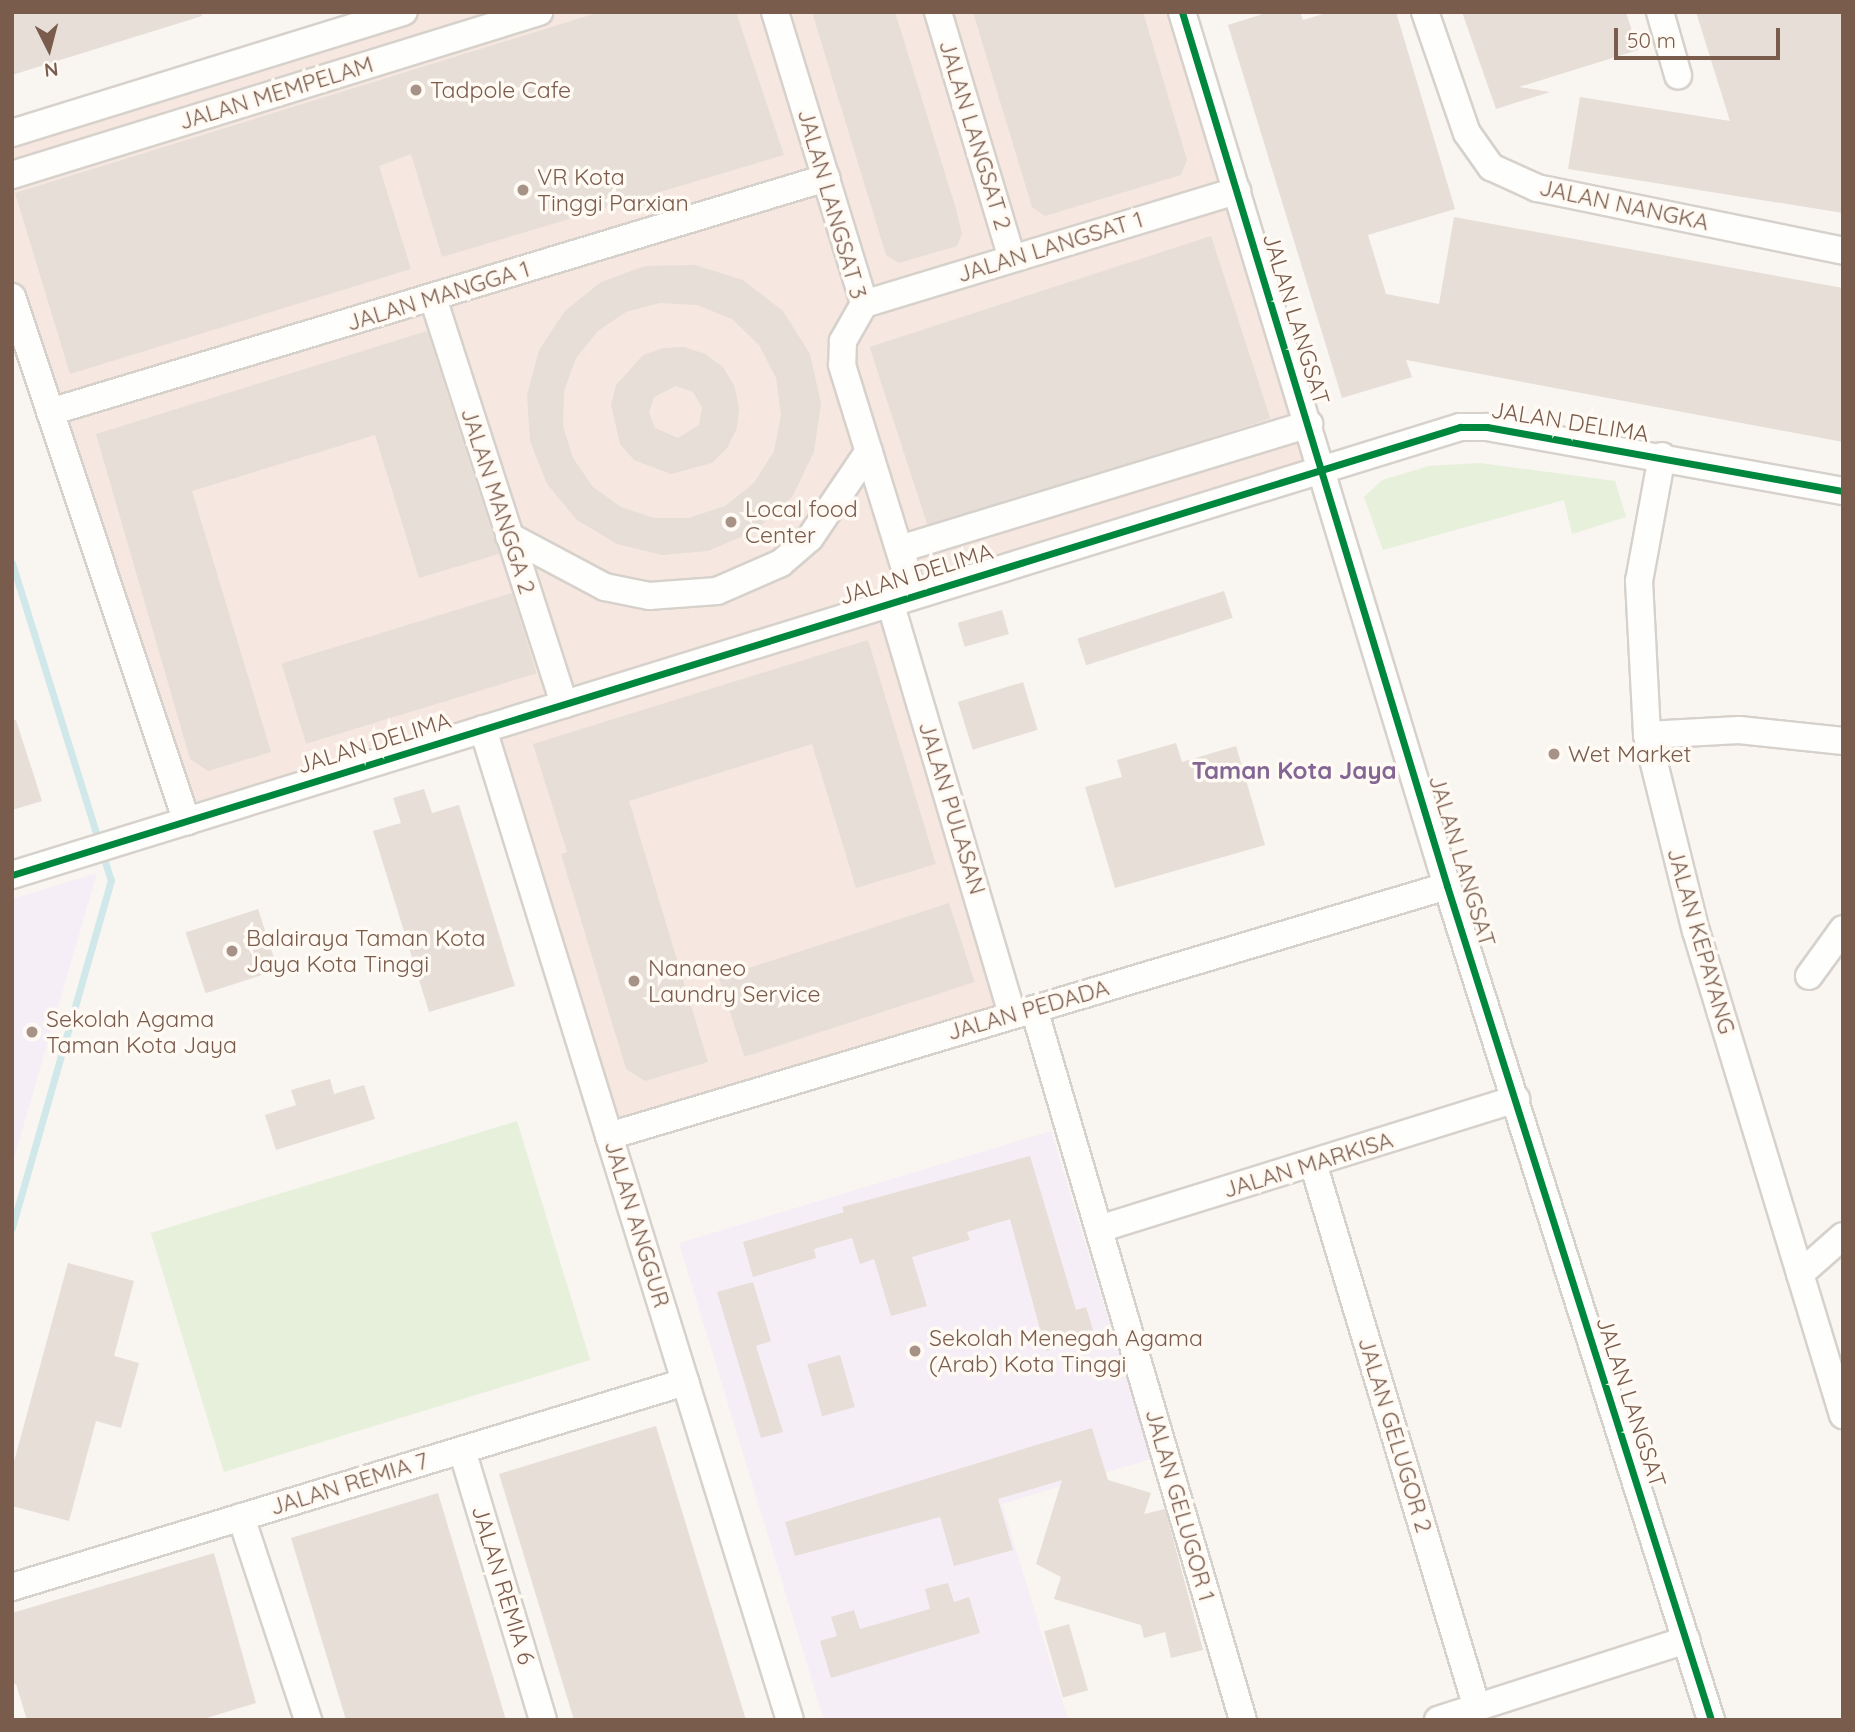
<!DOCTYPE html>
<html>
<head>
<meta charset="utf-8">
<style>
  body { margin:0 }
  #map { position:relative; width:1855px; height:1732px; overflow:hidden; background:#f9f5f0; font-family:Quicksand,sans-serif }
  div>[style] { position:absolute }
  .commercial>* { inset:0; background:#f6e8e1 }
  .education>* { inset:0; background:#f6eef6 }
  .green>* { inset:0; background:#e7f0db; transform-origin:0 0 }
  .stream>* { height:7px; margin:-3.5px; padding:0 3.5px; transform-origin:3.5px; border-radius:3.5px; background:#d0e8ea }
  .building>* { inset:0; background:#e6ded7; transform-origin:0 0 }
  .roads { filter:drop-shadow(2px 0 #d7d1cb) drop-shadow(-2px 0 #d7d1cb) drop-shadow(0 2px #d7d1cb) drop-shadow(0 -2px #d7d1cb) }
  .minor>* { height:26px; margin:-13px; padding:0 13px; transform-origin:13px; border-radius:13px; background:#fefefd }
  .cycleway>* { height:7px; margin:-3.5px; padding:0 3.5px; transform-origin:3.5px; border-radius:3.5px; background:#00873e }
  .dots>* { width:19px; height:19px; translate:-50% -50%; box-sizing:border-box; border:4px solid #fffaf3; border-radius:50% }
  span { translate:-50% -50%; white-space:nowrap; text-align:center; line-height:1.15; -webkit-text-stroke:7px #fffaf3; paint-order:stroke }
  .poi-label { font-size:23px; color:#7a5c4d }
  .left { translate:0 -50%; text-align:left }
  .street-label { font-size:23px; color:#7a5c4d }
  .neighbourhood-label { font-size:24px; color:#846695; font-weight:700 }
  .frame { position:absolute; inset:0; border:14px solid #7a5c4d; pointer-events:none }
  .north { position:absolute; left:14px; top:14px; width:70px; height:70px; -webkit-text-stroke:5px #fffaf3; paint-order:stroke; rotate:174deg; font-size:19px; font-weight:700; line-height:28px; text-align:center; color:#7a5c4d }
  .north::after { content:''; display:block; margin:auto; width:24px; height:32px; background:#7a5c4d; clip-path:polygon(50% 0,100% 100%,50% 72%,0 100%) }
  .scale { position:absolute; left:1614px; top:28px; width:166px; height:32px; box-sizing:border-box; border:4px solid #7a5c4d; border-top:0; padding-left:9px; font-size:21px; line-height:24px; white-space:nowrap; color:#7a5c4d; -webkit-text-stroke:5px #fffaf3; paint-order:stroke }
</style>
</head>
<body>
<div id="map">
  <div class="commercial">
    <i style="clip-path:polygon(374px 12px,1190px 12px,1335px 481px,902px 613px,1023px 1022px,599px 1148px,475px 745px,181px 837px,12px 319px,12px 124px)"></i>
  </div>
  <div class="education">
    <i style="clip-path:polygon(97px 873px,12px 1165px,12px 899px)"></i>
    <i style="clip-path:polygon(1051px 1131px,1151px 1459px,1002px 1504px,1068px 1720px,824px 1720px,679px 1243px)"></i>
  </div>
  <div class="green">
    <i style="clip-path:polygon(1480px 463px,1615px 481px,1626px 517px,1572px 534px,1564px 500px,1383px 550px,1364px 497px,1382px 480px,1429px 466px)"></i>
    <i style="left:517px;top:1121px;width:250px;height:383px;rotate:73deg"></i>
  </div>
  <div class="stream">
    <i style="left:12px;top:563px;width:332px;rotate:72.7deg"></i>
    <i style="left:111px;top:880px;width:362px;rotate:105.9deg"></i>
  </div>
  <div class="building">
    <i style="clip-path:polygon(12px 12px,201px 12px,202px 16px,12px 75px)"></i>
    <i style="clip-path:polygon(600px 12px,736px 12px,784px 155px,442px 257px,411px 154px,379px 166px,411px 269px,70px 374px,15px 193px)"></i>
    <i style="clip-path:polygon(812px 12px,895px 12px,956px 209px,962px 234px,957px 246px,899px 263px,886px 255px)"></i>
    <i style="clip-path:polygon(973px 12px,1143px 12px,1187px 160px,1181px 175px,1045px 216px,1032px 207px)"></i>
    <i style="clip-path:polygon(1269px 12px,1300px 12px,1303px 20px,1330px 12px,1396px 12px,1455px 209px,1368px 235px,1386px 294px,1439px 304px,1454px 217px,1843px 288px,1843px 442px,1406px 360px,1412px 377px,1342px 398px,1228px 25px)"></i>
    <i style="clip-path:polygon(1462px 12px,1626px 12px,1638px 50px,1519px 87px,1550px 92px,1496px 109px)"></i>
    <i style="clip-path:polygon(1696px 12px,1843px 12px,1843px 213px,1568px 169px,1580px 97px,1730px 121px)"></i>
    <i style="left:1211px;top:236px;width:192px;height:359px;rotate:72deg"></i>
    <i style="clip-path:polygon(evenodd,695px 265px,743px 280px,783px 311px,810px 354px,821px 403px,814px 452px,792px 497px,755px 531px,708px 551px,662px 555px,617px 544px,577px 520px,547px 484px,530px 441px,527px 395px,539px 350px,565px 311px,601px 282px,645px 266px,695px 265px,660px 303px,697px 305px,732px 319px,759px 345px,776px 378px,781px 415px,774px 451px,754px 483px,725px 506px,689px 518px,654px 518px,621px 507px,593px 487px,573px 458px,563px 426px,564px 391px,576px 358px,598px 331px,626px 312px,660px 303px)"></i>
    <i style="clip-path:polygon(427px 331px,499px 554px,419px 578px,375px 435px,192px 491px,271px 752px,208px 771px,190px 759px,96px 434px)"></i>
    <i style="clip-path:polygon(evenodd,684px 347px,705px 354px,723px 367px,734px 385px,739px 407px,737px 428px,727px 448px,712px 463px,671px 474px,634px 460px,620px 444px,611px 405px,616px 385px,643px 355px,663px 348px,684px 347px,676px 386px,693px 392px,702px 407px,699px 425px,678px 438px,655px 428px,649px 413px,654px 397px,676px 386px)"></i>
    <i style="left:1224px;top:591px;width:28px;height:154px;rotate:72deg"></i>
    <i style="left:512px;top:593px;width:84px;height:241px;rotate:73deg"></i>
    <i style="left:1002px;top:610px;width:25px;height:46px;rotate:74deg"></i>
    <i style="clip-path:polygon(868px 640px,936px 864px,856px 888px,812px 744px,629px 801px,708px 1062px,645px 1081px,626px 1069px,561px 854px,567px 852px,533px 744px)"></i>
    <i style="left:1023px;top:682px;width:50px;height:68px;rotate:73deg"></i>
    <i style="clip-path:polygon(16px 720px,42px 801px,12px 810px,12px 721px)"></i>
    <i style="clip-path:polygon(1176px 743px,1182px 762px,1236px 746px,1265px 845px,1115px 888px,1085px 787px,1122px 777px,1117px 760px)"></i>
    <i style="clip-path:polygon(424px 789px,432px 813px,459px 805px,515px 986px,429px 1012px,373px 831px,401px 823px,393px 798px)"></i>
    <i style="left:949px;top:903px;width:83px;height:242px;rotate:72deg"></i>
    <i style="left:258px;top:909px;width:64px;height:76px;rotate:72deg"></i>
    <i style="clip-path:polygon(330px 1079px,334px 1094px,364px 1085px,375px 1119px,276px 1150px,265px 1115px,296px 1105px,291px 1090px)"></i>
    <i style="clip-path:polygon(1030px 1156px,1076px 1310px,1086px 1307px,1093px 1330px,1069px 1337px,1071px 1344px,1046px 1351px,1010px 1219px,967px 1232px,970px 1240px,912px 1257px,927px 1306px,891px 1316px,874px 1259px,860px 1264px,852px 1238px,814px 1249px,816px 1258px,753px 1277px,743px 1242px,844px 1212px,842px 1207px)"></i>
    <i style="clip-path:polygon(68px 1263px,134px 1281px,114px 1356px,139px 1363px,121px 1428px,96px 1421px,69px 1521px,12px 1506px,12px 1469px)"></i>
    <i style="clip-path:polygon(753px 1282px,771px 1341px,756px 1346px,783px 1432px,761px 1438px,717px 1292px)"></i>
    <i style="left:840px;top:1355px;width:54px;height:34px;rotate:74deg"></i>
    <i style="clip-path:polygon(656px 1426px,721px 1639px,746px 1720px,574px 1720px,499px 1474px)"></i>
    <i style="clip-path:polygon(1092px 1428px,1108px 1480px,1151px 1493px,1144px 1514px,1165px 1509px,1203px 1650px,1171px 1658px,1165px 1632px,1144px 1638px,1141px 1625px,1054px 1599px,1061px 1577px,1036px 1564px,1062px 1480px,998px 1499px,1013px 1550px,954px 1566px,940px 1517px,795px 1556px,785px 1522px)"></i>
    <i style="clip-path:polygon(438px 1493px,506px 1720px,346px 1720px,291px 1538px)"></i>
    <i style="clip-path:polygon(214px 1553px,256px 1703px,200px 1720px,27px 1720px,16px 1684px,12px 1685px,12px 1613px)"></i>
    <i style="clip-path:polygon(948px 1583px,954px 1602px,969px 1597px,980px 1633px,831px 1678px,820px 1641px,837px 1636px,831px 1617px,854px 1610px,860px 1629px,930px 1609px,925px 1589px)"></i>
    <i style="left:1069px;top:1624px;width:69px;height:26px;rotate:74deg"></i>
  </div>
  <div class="roads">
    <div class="minor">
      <i style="left:775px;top:12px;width:305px;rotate:73deg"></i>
      <i style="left:864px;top:304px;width:43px;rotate:119.6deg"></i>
      <i style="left:843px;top:341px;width:24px;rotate:92deg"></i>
      <i style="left:842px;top:365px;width:241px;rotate:72.8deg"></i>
      <i style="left:938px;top:12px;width:257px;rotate:73.3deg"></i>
      <i style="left:1182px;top:12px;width:913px;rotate:73.13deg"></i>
      <i style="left:1447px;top:886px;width:875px;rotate:72.43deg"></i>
      <i style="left:1425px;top:12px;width:128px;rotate:70.9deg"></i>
      <i style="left:1467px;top:133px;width:42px;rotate:54.8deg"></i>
      <i style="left:1491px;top:167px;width:51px;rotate:24.5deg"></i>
      <i style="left:1537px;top:188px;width:312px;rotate:11.6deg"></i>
      <i style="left:1660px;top:12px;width:66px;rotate:74.1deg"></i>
      <i style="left:12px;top:133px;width:410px;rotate:-17.2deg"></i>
      <i style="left:12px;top:175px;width:552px;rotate:-17.19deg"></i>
      <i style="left:12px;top:297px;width:553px;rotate:71.57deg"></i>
      <i style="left:433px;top:298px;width:427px;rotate:72.1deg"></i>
      <i style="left:864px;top:304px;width:390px;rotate:-16.9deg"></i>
      <i style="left:50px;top:412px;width:811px;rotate:-16.78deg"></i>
      <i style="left:1662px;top:456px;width:127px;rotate:100.4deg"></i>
      <i style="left:1639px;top:581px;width:154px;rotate:87deg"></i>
      <i style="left:1647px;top:735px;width:202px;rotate:76deg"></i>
      <i style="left:1696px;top:931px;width:506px;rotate:73.11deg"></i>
      <i style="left:509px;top:536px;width:109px;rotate:28deg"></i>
      <i style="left:605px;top:587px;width:45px;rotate:11.6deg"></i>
      <i style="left:649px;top:596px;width:68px;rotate:-4.2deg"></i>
      <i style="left:717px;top:591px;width:70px;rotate:-23.6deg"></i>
      <i style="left:781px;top:563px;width:38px;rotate:-41deg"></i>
      <i style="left:810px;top:538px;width:105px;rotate:-55.9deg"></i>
      <i style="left:900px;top:549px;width:428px;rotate:-17deg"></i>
      <i style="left:890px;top:602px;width:430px;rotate:73.5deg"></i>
      <i style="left:483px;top:729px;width:1037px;rotate:72.79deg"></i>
      <i style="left:1647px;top:735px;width:92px;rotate:-3.1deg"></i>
      <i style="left:1739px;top:730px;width:105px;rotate:6deg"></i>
      <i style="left:12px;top:875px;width:1516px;rotate:-17.19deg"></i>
      <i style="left:1460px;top:427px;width:27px"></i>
      <i style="left:1487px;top:427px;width:362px;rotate:10.2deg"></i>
      <i style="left:1809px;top:976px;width:58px;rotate:-54.1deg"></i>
      <i style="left:1034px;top:1009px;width:741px;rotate:73.62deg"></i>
      <i style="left:609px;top:1136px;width:874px;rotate:-16.61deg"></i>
      <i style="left:1313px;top:1163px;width:569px;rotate:73.25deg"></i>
      <i style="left:1099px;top:1229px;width:437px;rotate:-17.3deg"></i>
      <i style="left:1800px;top:1274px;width:57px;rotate:-41.5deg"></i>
      <i style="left:462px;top:1450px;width:282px;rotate:73.3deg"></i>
      <i style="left:241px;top:1517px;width:214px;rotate:71.7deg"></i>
      <i style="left:12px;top:1587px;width:704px;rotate:-16.94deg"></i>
      <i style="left:1438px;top:1720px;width:261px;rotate:-17.9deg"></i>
    </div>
  </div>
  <div class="cycleway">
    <i style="left:1182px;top:12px;width:913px;rotate:73.13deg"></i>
    <i style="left:1447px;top:886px;width:875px;rotate:72.43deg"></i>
    <i style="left:12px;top:875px;width:1516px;rotate:-17.19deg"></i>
    <i style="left:1460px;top:427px;width:27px"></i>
    <i style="left:1487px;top:427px;width:362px;rotate:10.2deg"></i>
  </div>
  <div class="dots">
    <i style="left:416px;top:90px;background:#a69286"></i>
    <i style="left:523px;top:190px;background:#a69286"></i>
    <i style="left:731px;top:522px;background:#a69286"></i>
    <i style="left:1554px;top:754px;background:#a69286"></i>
    <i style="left:232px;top:951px;background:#a69286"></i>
    <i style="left:634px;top:981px;background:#a69286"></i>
    <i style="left:32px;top:1032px;background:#a69286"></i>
    <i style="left:915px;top:1351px;background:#a69286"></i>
  </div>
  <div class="poi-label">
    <span class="left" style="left:430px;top:90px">Tadpole Cafe</span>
    <span class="left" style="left:537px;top:190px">VR Kota<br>Tinggi Parxian</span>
    <span class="left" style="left:745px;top:522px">Local food<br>Center</span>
    <span class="left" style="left:1568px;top:754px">Wet Market</span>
    <span class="left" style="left:246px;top:951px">Balairaya Taman Kota<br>Jaya Kota Tinggi</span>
    <span class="left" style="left:648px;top:981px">Nananeo<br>Laundry Service</span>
    <span class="left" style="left:46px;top:1032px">Sekolah Agama<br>Taman Kota Jaya</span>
    <span class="left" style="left:929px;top:1351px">Sekolah Menegah Agama<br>(Arab) Kota Tinggi</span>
  </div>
  <div class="street-label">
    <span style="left:276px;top:93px;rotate:-17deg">JALAN MEMPELAM</span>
    <span style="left:975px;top:135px;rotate:73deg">JALAN LANGSAT 2</span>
    <span style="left:832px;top:204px;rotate:74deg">JALAN LANGSAT 3</span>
    <span style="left:1624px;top:205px;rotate:12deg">JALAN NANGKA</span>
    <span style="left:1050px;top:247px;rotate:-17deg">JALAN LANGSAT 1</span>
    <span style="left:438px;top:296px;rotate:-17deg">JALAN MANGGA 1</span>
    <span style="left:1296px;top:319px;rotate:73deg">JALAN LANGSAT</span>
    <span style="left:1570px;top:422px;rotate:9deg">JALAN DELIMA</span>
    <span style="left:498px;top:501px;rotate:72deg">JALAN MANGGA 2</span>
    <span style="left:916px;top:574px;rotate:-17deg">JALAN DELIMA</span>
    <span style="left:374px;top:743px;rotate:-17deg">JALAN DELIMA</span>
    <span style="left:952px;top:808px;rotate:73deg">JALAN PULASAN</span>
    <span style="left:1462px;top:861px;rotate:73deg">JALAN LANGSAT</span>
    <span style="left:1701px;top:941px;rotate:74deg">JALAN KEPAYANG</span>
    <span style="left:1028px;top:1010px;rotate:-16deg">JALAN PEDADA</span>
    <span style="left:1308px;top:1165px;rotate:-17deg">JALAN MARKISA</span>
    <span style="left:637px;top:1224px;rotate:73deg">JALAN ANGGUR</span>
    <span style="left:1631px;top:1402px;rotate:72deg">JALAN LANGSAT</span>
    <span style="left:1395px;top:1435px;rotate:73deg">JALAN GELUGOR 2</span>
    <span style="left:349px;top:1484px;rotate:-17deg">JALAN REMIA 7</span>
    <span style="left:1180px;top:1505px;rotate:74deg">JALAN GELUGOR 1</span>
    <span style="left:503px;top:1585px;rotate:73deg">JALAN REMIA 6</span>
  </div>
  <div class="neighbourhood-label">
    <span style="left:1294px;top:771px">Taman Kota Jaya</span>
  </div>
  <div class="frame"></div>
  <div class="north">N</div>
  <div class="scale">50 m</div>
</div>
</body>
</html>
